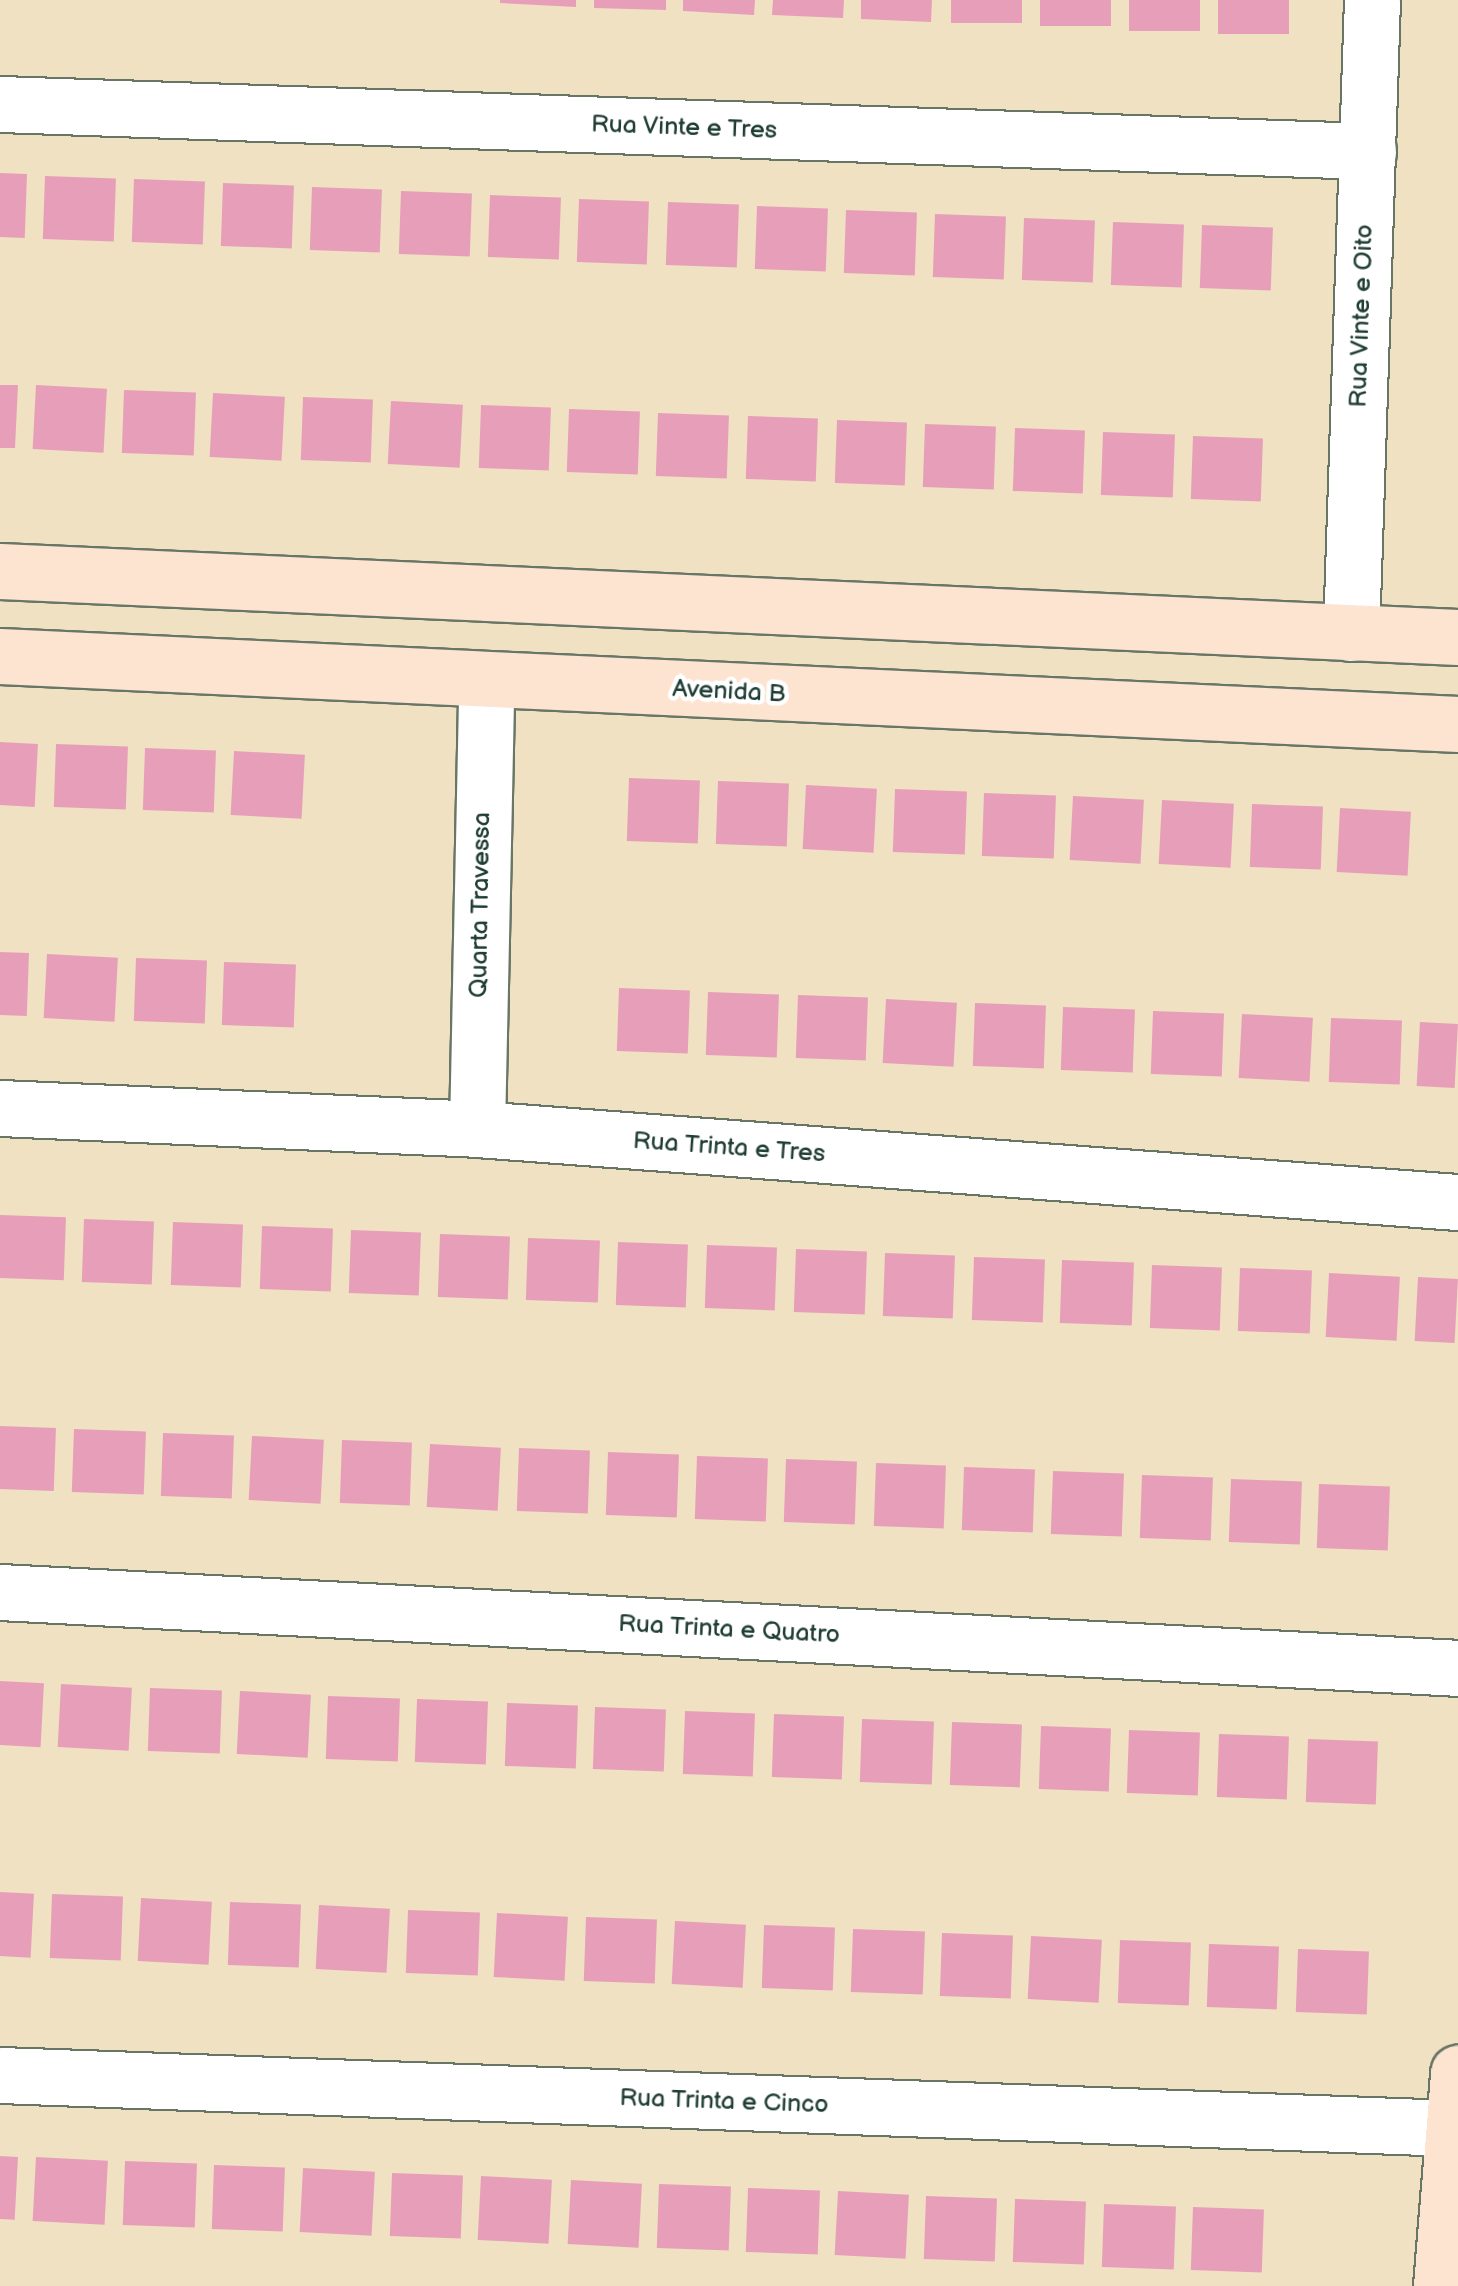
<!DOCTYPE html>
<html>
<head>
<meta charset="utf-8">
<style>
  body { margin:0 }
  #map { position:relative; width:1458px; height:2286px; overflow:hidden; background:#f0e1c3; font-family:"Balsamiq Sans",sans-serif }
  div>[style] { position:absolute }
  .building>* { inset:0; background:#e79fb9; transform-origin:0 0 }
  .roads { filter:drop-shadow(2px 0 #687666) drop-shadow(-2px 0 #687666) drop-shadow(0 2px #687666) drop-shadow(0 -2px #687666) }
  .street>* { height:55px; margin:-27.5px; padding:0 27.5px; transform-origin:27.5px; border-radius:27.5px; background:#fff }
  .secondary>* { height:55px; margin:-27.5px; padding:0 27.5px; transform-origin:27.5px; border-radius:27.5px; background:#fde4d1 }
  span { translate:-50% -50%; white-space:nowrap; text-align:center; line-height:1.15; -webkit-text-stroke:9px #fff; paint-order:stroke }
  .street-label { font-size:25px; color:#1f3d34 }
</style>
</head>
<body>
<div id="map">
  <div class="building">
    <i style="clip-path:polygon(500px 0,576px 0,576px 7px,500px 3px)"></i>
    <i style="clip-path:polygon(594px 0,666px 0,666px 10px,594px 8px)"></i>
    <i style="clip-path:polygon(683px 0,755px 0,754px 15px,683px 11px)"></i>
    <i style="clip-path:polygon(773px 0,844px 0,843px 18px,772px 15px)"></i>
    <i style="clip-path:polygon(861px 0,932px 0,931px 22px,861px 19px)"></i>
    <i style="left:951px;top:0;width:71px;height:23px"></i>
    <i style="left:1040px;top:0;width:71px;height:26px"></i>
    <i style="left:1129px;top:0;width:71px;height:31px"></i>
    <i style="left:1218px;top:0;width:71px;height:34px"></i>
    <i style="left:0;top:173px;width:27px;height:64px;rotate:2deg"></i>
    <i style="left:45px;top:176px;width:71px;height:63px;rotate:2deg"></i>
    <i style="left:134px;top:179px;width:71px;height:63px;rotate:2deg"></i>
    <i style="left:223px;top:183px;width:71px;height:63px;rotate:2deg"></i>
    <i style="left:312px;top:187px;width:70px;height:63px;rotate:2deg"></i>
    <i style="left:401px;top:191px;width:71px;height:63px;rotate:2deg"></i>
    <i style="left:490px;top:195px;width:71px;height:62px;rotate:2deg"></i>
    <i style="left:579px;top:199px;width:70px;height:63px;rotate:2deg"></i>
    <i style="left:668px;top:202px;width:71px;height:63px;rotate:2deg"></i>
    <i style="left:757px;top:206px;width:71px;height:63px;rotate:2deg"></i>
    <i style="left:846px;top:210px;width:71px;height:63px;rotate:2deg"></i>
    <i style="left:935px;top:214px;width:71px;height:63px;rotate:2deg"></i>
    <i style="left:1024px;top:218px;width:71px;height:62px;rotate:2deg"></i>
    <i style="left:1113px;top:222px;width:71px;height:63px;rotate:2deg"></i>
    <i style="left:1202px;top:225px;width:71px;height:63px;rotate:2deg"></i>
    <i style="clip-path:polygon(0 385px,18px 385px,15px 448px,0 448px)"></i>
    <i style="left:36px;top:385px;width:71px;height:64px;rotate:3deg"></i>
    <i style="left:124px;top:390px;width:72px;height:63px;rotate:2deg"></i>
    <i style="left:213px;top:393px;width:72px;height:64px;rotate:3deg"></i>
    <i style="left:303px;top:397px;width:70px;height:63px;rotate:2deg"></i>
    <i style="left:391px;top:401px;width:72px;height:63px;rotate:3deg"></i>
    <i style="left:481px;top:405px;width:70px;height:63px;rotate:2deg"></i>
    <i style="left:569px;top:409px;width:71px;height:63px;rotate:2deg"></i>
    <i style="left:658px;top:413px;width:71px;height:63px;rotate:2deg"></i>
    <i style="left:748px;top:416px;width:70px;height:63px;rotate:2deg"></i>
    <i style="left:837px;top:420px;width:70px;height:63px;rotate:2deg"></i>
    <i style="left:925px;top:424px;width:71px;height:63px;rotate:2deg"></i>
    <i style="left:1015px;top:428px;width:70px;height:63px;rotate:2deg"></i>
    <i style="left:1103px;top:432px;width:72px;height:63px;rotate:2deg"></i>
    <i style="left:1193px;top:436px;width:70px;height:63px;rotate:2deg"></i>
    <i style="left:0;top:742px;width:38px;height:63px;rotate:3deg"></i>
    <i style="left:56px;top:744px;width:72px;height:63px;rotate:2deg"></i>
    <i style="left:145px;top:748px;width:71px;height:62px;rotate:2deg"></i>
    <i style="left:234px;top:751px;width:71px;height:64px;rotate:3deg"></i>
    <i style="left:629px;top:778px;width:71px;height:63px;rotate:2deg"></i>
    <i style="left:718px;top:781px;width:71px;height:63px;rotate:2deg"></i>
    <i style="left:806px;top:785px;width:71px;height:64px;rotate:3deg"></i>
    <i style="left:895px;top:789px;width:72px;height:63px;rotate:2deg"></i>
    <i style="left:984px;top:793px;width:72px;height:63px;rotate:2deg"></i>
    <i style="left:1073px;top:796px;width:71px;height:64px;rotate:3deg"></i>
    <i style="left:1162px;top:800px;width:72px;height:64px;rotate:3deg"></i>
    <i style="left:1252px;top:804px;width:71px;height:63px;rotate:2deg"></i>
    <i style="left:1340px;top:808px;width:71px;height:64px;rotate:3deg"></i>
    <i style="left:0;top:952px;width:29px;height:63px;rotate:2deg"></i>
    <i style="left:47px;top:954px;width:71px;height:64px;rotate:3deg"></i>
    <i style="left:136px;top:958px;width:71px;height:63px;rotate:2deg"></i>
    <i style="left:224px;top:962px;width:72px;height:63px;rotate:2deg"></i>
    <i style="left:619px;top:988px;width:71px;height:63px;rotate:2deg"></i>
    <i style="left:708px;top:992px;width:71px;height:63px;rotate:2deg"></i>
    <i style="left:798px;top:995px;width:70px;height:63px;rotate:2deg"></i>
    <i style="left:886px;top:999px;width:71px;height:64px;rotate:3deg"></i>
    <i style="left:975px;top:1003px;width:71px;height:63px;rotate:2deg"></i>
    <i style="left:1063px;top:1007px;width:72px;height:63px;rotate:2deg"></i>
    <i style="left:1153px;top:1011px;width:71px;height:63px;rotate:2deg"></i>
    <i style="left:1242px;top:1014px;width:71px;height:64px;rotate:3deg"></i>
    <i style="left:1331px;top:1018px;width:71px;height:64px;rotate:2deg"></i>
    <i style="left:1420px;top:1022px;width:38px;height:64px;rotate:3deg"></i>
    <i style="left:0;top:1215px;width:66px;height:63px;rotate:2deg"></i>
    <i style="left:84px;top:1219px;width:70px;height:63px;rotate:2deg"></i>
    <i style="left:173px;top:1222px;width:70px;height:63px;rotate:2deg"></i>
    <i style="left:262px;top:1226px;width:71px;height:63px;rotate:2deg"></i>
    <i style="left:351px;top:1230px;width:70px;height:63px;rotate:2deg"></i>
    <i style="left:440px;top:1234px;width:70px;height:63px;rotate:2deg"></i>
    <i style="left:528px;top:1238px;width:72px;height:62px;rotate:2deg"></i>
    <i style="left:618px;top:1242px;width:70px;height:63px;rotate:2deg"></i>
    <i style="left:707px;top:1245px;width:70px;height:63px;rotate:2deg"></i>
    <i style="left:796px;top:1249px;width:71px;height:63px;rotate:2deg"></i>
    <i style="left:885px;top:1253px;width:70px;height:63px;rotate:2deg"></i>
    <i style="left:974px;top:1257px;width:71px;height:63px;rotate:2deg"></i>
    <i style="left:1062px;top:1260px;width:72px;height:63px;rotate:2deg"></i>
    <i style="left:1152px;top:1265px;width:70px;height:63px;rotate:2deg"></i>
    <i style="left:1240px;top:1268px;width:72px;height:63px;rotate:2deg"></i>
    <i style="left:1329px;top:1273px;width:71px;height:64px;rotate:3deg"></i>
    <i style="left:1418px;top:1277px;width:40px;height:64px;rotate:3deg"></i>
    <i style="left:0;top:1426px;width:56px;height:63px;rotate:2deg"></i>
    <i style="left:74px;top:1429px;width:72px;height:63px;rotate:2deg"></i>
    <i style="left:163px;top:1433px;width:71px;height:63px;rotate:2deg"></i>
    <i style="left:252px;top:1436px;width:72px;height:64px;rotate:3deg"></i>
    <i style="left:342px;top:1440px;width:70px;height:63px;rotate:2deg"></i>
    <i style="left:430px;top:1444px;width:71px;height:63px;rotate:3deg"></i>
    <i style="left:519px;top:1448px;width:71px;height:63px;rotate:2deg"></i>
    <i style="left:608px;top:1452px;width:71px;height:63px;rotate:2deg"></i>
    <i style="left:697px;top:1456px;width:71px;height:63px;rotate:2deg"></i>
    <i style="left:786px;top:1459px;width:71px;height:63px;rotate:2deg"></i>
    <i style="left:876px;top:1463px;width:70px;height:63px;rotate:2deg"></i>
    <i style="left:964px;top:1467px;width:71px;height:63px;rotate:2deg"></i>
    <i style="left:1053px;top:1471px;width:71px;height:63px;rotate:2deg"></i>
    <i style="left:1142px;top:1475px;width:71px;height:63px;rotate:2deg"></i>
    <i style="left:1231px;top:1479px;width:71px;height:63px;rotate:2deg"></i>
    <i style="left:1319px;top:1484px;width:71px;height:64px;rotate:2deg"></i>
    <i style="left:0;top:1681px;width:44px;height:64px;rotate:3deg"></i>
    <i style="left:61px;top:1684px;width:71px;height:63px;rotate:3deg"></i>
    <i style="left:150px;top:1688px;width:72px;height:63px;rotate:2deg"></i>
    <i style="left:240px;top:1691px;width:71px;height:63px;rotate:3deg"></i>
    <i style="left:328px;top:1696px;width:72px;height:63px;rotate:2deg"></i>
    <i style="left:417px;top:1699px;width:71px;height:63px;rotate:2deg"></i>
    <i style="left:507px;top:1703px;width:71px;height:63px;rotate:2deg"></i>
    <i style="left:595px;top:1707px;width:71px;height:62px;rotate:2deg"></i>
    <i style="left:685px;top:1711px;width:70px;height:63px;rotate:2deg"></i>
    <i style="left:774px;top:1714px;width:70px;height:63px;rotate:2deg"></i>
    <i style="left:862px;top:1719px;width:72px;height:63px;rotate:2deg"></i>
    <i style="left:952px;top:1722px;width:70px;height:63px;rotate:2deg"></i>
    <i style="left:1041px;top:1726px;width:70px;height:63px;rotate:2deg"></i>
    <i style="left:1129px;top:1730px;width:71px;height:63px;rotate:2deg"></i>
    <i style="left:1219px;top:1734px;width:70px;height:63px;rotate:2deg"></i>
    <i style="left:1308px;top:1739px;width:70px;height:63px;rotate:2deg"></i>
    <i style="left:0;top:1892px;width:34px;height:64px;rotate:3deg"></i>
    <i style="left:52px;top:1894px;width:71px;height:64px;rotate:2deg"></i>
    <i style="left:141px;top:1898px;width:71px;height:63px;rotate:3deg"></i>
    <i style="left:230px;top:1902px;width:71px;height:63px;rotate:2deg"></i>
    <i style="left:319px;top:1905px;width:71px;height:64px;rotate:3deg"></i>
    <i style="left:408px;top:1910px;width:72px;height:63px;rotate:2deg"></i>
    <i style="left:497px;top:1913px;width:71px;height:64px;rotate:3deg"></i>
    <i style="left:586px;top:1917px;width:71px;height:64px;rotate:2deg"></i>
    <i style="left:675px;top:1921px;width:71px;height:63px;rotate:3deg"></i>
    <i style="left:764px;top:1925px;width:71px;height:63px;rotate:2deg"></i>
    <i style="left:853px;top:1929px;width:72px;height:63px;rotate:2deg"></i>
    <i style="left:942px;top:1933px;width:71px;height:63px;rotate:2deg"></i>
    <i style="left:1031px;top:1936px;width:71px;height:63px;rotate:3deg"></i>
    <i style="left:1120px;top:1940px;width:71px;height:63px;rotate:2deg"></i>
    <i style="left:1209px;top:1944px;width:70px;height:63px;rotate:2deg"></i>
    <i style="left:1298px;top:1949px;width:71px;height:63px;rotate:2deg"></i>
    <i style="left:0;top:2156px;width:18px;height:63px;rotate:3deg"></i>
    <i style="left:36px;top:2157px;width:72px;height:64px;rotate:3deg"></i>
    <i style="left:125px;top:2161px;width:72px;height:64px;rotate:2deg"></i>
    <i style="left:214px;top:2165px;width:71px;height:64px;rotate:2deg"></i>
    <i style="left:303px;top:2168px;width:72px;height:64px;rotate:3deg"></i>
    <i style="left:392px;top:2173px;width:71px;height:63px;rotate:2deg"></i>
    <i style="left:481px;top:2176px;width:71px;height:64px;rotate:3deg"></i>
    <i style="left:571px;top:2180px;width:71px;height:64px;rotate:3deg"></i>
    <i style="left:659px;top:2184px;width:72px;height:64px;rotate:2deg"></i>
    <i style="left:748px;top:2188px;width:72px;height:64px;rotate:2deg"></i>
    <i style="left:838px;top:2191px;width:71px;height:64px;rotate:3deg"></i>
    <i style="left:926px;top:2196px;width:71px;height:63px;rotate:2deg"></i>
    <i style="left:1015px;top:2199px;width:71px;height:63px;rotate:2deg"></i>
    <i style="left:1104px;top:2204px;width:72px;height:63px;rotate:2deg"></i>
    <i style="left:1193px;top:2207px;width:71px;height:63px;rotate:2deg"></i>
  </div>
  <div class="roads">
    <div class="street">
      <i style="left:0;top:104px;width:1369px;rotate:1.97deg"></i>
      <i style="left:1351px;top:633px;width:633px;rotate:-88.1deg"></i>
      <i style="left:0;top:1108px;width:477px;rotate:2.5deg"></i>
      <i style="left:477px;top:1129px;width:984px;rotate:4.26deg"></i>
      <i style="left:477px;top:1129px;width:448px;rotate:-88.8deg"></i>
      <i style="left:0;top:1592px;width:1460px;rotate:2.98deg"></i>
      <i style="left:0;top:2075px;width:1450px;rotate:2.09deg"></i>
    </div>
    <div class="secondary">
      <i style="left:0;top:571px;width:1459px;rotate:2.59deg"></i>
      <i style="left:0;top:656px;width:1460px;rotate:2.67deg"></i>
      <i style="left:1441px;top:2286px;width:214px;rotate:-85.4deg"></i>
    </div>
  </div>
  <div class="street-label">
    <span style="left:684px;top:128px;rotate:2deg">Rua Vinte e Tres</span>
    <span style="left:1362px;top:316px;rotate:-88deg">Rua Vinte e Oito</span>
    <span style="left:729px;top:692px;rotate:3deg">Avenida B</span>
    <span style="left:481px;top:905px;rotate:-89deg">Quarta Travessa</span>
    <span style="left:729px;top:1148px;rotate:4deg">Rua Trinta e Tres</span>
    <span style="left:729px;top:1630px;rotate:3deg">Rua Trinta e Quatro</span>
    <span style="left:724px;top:2102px;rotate:2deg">Rua Trinta e Cinco</span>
  </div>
</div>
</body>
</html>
